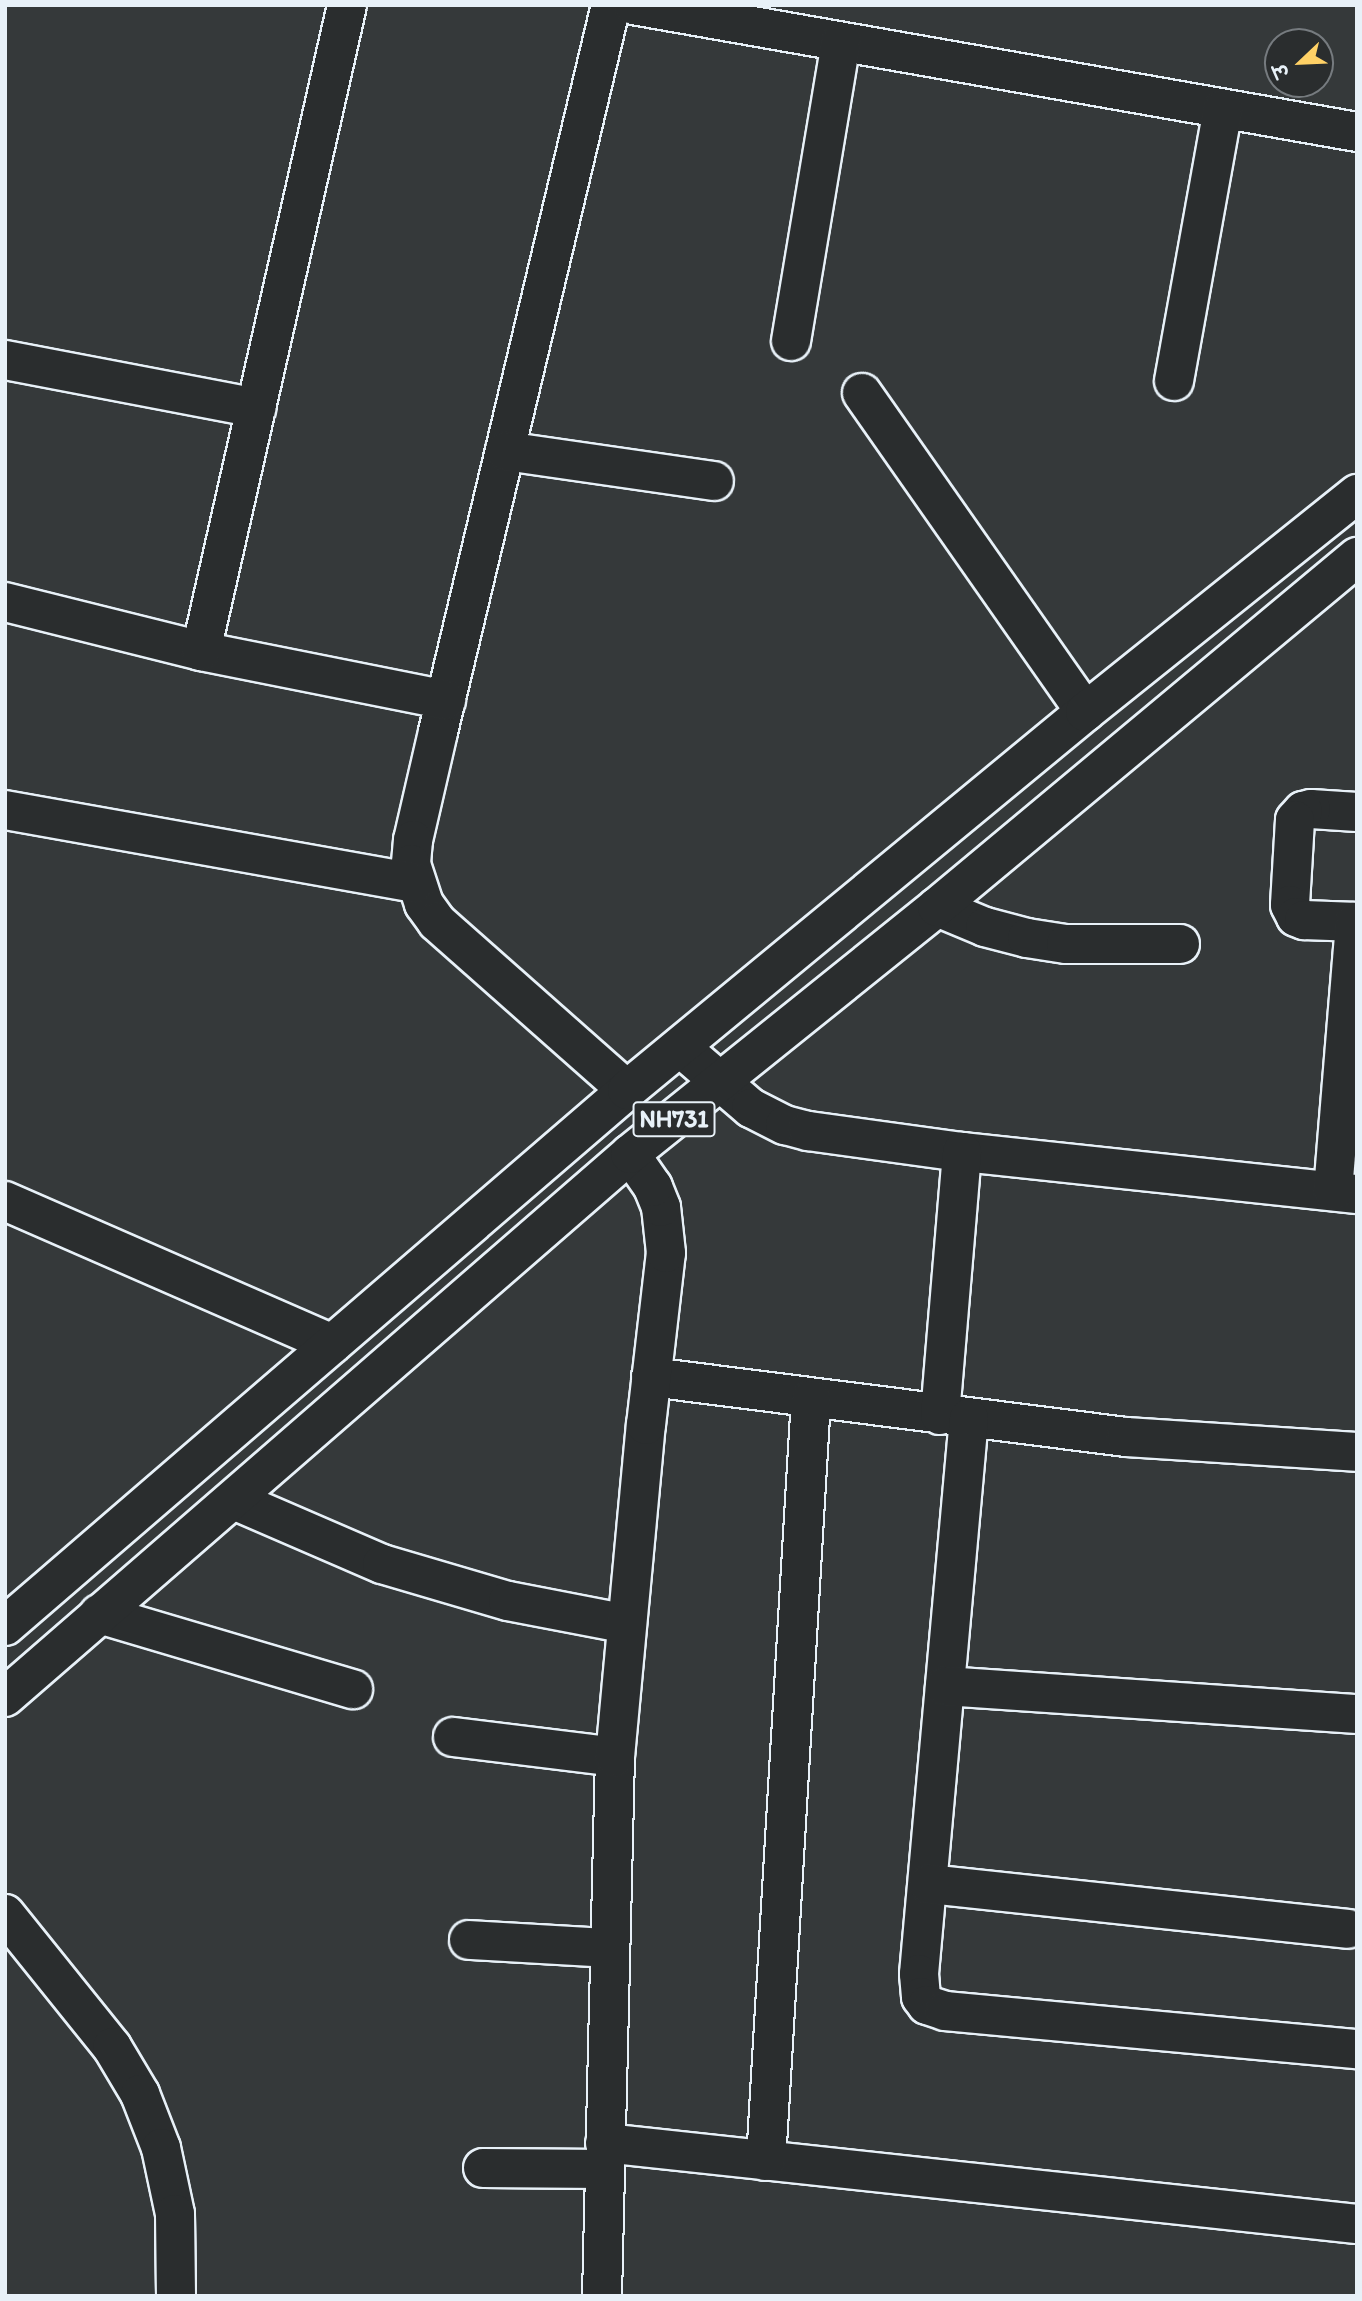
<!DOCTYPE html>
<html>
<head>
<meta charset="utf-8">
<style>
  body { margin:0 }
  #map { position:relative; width:1362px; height:2301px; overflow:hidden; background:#35393a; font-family:Itim,"Playpen Sans Deva",sans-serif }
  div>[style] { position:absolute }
  .roads { filter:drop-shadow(2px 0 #e8f1f8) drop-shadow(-2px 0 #e8f1f8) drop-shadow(0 2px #e8f1f8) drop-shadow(0 -2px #e8f1f8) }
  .minor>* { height:38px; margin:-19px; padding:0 19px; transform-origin:19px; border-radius:19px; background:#2a2d2e }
  .highway>* { height:38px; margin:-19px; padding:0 19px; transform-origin:19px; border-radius:19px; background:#2a2d2e }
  span { translate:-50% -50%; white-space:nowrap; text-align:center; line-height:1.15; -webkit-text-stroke:7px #2a2d2e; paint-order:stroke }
  .shield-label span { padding:2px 5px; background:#2a2d2e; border:2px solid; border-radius:5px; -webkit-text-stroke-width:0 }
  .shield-label { font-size:24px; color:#e8f1f8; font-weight:700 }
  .frame { position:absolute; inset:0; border:7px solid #e8f1f8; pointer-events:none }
  .north { position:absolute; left:1264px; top:28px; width:70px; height:70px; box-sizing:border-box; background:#2a2d2e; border:2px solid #767b7f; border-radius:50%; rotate:247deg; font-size:19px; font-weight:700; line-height:28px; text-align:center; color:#e8f1f8 }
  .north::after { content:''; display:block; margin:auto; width:24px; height:32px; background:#ffd166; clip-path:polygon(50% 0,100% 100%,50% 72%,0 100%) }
</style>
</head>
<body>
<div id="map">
  <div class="roads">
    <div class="minor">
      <i style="left:611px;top:5px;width:747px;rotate:103.39deg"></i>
      <i style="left:438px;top:732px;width:111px;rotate:103deg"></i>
      <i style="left:413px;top:840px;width:24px;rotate:95deg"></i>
      <i style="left:411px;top:864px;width:42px;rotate:72deg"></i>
      <i style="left:424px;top:904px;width:22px;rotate:54deg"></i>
      <i style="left:437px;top:922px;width:254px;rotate:41.5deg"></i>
      <i style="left:633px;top:5px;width:735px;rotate:9.95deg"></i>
      <i style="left:791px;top:341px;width:303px;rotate:-80.5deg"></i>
      <i style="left:5px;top:360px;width:256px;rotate:10.8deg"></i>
      <i style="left:1174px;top:381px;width:276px;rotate:-79.8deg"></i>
      <i style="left:862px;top:393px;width:389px;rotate:55deg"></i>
      <i style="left:505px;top:451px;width:211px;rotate:8.2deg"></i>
      <i style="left:5px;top:602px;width:202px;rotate:14deg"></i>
      <i style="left:201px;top:651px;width:250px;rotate:11.3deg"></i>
      <i style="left:201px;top:651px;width:662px;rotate:-77.26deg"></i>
      <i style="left:5px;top:810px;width:416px;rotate:10.1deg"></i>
      <i style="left:1357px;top:812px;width:46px;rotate:-176.3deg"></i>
      <i style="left:1311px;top:809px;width:8px;rotate:166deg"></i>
      <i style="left:1303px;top:811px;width:12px;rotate:132deg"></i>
      <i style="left:1295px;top:820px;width:85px;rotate:93.4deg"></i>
      <i style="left:1290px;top:905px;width:13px;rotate:63deg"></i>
      <i style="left:1296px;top:917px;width:9px;rotate:21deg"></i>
      <i style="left:1304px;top:920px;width:53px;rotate:2.2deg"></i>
      <i style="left:937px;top:907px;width:52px;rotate:22.6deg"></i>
      <i style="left:985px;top:927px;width:43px;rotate:14.7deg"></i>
      <i style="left:1027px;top:938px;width:39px;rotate:9deg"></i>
      <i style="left:1066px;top:944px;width:114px"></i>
      <i style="left:680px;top:1047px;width:94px;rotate:40.7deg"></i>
      <i style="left:751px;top:1108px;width:38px;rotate:27deg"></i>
      <i style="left:785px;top:1125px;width:24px;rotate:15deg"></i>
      <i style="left:808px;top:1131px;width:155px;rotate:7.8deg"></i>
      <i style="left:962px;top:1152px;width:397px;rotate:6.1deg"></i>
      <i style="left:1333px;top:1191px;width:270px;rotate:-85.3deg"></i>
      <i style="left:5px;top:1201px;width:357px;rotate:23.6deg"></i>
      <i style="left:651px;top:1377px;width:479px;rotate:7.2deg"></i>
      <i style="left:1126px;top:1437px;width:231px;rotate:3.7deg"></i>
      <i style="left:940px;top:1415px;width:264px;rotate:-85.2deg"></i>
      <i style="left:969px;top:1418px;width:558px;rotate:95.14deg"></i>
      <i style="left:919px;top:1974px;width:23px;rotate:85deg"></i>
      <i style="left:921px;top:1997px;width:10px;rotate:53deg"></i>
      <i style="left:927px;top:2005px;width:19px;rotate:18deg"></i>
      <i style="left:945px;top:2011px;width:414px;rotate:5.3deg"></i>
      <i style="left:234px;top:1500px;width:161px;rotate:23.4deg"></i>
      <i style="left:382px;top:1564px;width:131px;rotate:16.4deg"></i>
      <i style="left:508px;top:1601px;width:121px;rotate:10.9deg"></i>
      <i style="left:99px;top:1614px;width:265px;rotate:16.5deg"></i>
      <i style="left:945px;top:1686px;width:413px;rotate:3.9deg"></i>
      <i style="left:453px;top:1737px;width:163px;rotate:7deg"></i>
      <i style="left:928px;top:1884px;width:422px;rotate:6.1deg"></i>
      <i style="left:5px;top:1914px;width:171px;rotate:51.2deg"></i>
      <i style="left:112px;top:2047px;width:55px;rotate:59.2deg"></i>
      <i style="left:140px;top:2094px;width:58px;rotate:68.7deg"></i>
      <i style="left:161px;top:2148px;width:67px;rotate:78deg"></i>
      <i style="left:175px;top:2214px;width:82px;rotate:89.3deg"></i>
      <i style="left:469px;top:1940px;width:140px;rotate:3.3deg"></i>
      <i style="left:605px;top:2143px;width:756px;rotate:6.15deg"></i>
      <i style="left:766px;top:2161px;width:763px;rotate:-86.62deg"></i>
      <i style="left:483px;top:2168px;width:121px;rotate:0.5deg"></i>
      <i style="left:602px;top:2296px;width:539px;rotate:-88.62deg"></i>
      <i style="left:615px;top:1757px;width:333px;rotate:-84.7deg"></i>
      <i style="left:646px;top:1425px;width:173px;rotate:-83.4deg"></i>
      <i style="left:666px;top:1253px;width:46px;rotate:-96.2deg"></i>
      <i style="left:661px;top:1207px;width:22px;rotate:-112deg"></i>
      <i style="left:653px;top:1187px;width:40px;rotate:-124.9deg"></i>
    </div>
    <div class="highway">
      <i style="left:5px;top:1626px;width:821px;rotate:-40.75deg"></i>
      <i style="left:627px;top:1090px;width:594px;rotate:-39.53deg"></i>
      <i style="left:1085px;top:712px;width:349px;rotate:-38.7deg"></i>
      <i style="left:5px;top:1697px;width:828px;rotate:-40.98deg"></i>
      <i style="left:630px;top:1154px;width:394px;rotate:-38.8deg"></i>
      <i style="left:937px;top:907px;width:547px;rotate:-39.81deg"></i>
    </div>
  </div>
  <div class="shield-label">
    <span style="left:674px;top:1119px">NH731</span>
  </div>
  <div class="frame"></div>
  <div class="north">उ</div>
</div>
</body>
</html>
